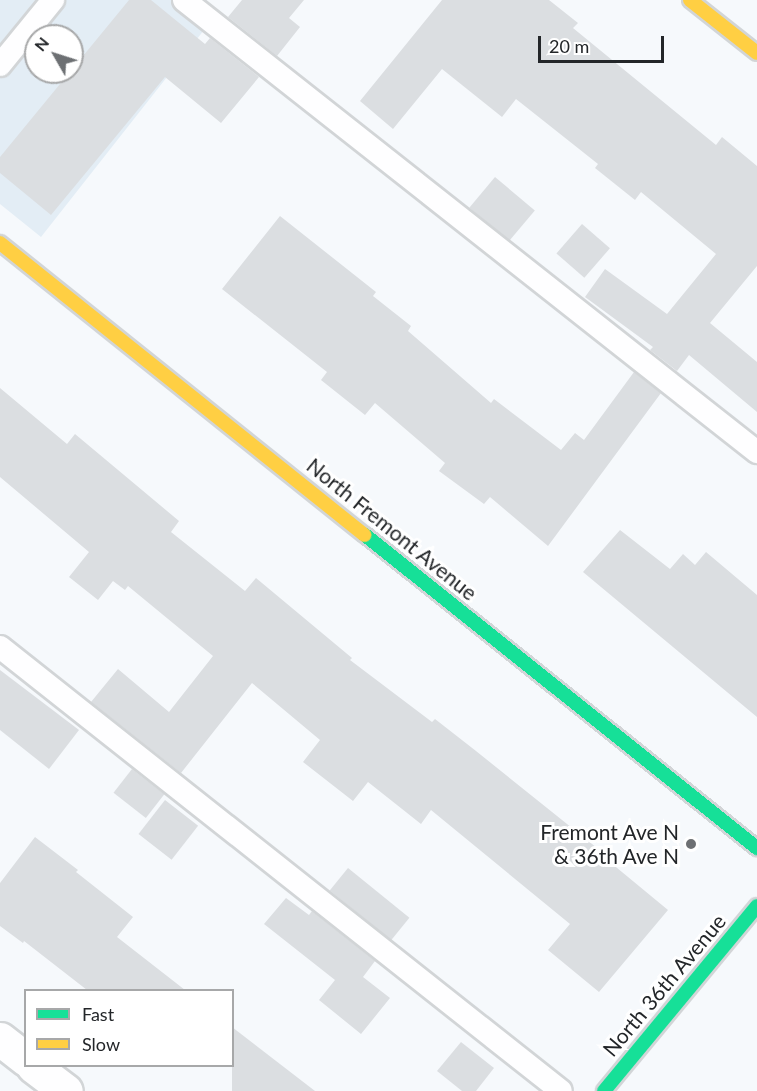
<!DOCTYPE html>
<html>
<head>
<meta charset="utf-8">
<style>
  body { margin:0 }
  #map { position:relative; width:757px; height:1091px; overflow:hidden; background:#f6f9fc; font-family:Lato,sans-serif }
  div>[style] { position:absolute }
  .built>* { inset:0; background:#e3edf5 }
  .building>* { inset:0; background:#dbdee1; transform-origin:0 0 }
  .roads { filter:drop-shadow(2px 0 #d2d5d7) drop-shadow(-2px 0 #d2d5d7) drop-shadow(0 2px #d2d5d7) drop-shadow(0 -2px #d2d5d7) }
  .lane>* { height:22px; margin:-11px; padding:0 11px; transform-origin:11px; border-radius:11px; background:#fefeff }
  .street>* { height:33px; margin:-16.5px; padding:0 16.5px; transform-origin:16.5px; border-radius:16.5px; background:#fefeff }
  .fast>* { height:14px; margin:-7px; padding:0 7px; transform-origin:7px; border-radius:7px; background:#16e098 }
  .slow>* { height:14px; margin:-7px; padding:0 7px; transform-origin:7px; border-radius:7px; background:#ffcf43 }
  .dots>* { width:16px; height:16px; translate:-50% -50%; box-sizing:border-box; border:3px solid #fff; border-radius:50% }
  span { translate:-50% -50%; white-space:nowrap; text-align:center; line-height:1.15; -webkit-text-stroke:6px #fff; paint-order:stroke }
  .street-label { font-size:21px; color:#232629 }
  .poi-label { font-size:21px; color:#232629 }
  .right { translate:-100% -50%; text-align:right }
  .legend { position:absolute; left:24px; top:989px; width:210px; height:78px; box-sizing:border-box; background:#fff; border:2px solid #a7a8a9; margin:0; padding:8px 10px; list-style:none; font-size:18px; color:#232629 }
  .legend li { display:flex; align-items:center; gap:12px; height:30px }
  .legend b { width:30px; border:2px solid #a7a8a9 }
  .north { position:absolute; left:24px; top:24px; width:60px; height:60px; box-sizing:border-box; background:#fff; border:2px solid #a7a8a9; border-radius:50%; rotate:309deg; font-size:16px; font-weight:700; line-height:24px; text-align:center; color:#232629 }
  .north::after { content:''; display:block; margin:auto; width:21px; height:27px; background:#6d7073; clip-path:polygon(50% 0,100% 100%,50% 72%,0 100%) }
  .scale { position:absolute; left:538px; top:36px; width:126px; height:27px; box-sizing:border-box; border:3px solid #232629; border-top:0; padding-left:8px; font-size:18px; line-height:21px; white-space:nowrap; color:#232629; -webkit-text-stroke:4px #fff; paint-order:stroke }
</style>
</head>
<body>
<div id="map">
  <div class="built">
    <i style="clip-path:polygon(evenodd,0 0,206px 0,219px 11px,41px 237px,0 204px,0 0,36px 36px,72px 36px,72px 72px,36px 72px,36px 36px)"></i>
  </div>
  <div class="building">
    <i style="clip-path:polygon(129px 0,151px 0,205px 44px,210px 38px,259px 77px,221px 123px,165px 77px,51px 215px,0 173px,0 157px)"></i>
    <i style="clip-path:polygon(242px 0,304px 0,289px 18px,300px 27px,277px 56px,228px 17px)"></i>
    <i style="clip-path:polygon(442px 0,549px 0,578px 23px,573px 28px,716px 145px,722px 137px,757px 166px,757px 266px,710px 323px,757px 362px,757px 412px,689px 355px,677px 371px,650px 350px,653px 347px,585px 297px,605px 269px,667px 314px,716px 254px,641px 192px,635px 200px,595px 168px,598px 164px,516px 99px,502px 117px,442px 69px,393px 129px,360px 101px)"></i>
    <i style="left:495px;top:177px;width:52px;height:40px;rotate:40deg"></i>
    <i style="clip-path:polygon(280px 216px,376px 292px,373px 296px,411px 326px,408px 331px,491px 403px,494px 399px,561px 450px,575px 433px,584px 440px,634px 372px,661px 393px,548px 546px,490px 497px,484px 504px,439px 471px,445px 463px,375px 403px,365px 415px,321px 380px,327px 372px,222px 289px)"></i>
    <i style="left:582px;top:224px;width:37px;height:39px;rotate:41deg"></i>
    <i style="clip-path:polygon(0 388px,67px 444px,75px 434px,179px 521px,171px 532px,245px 591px,256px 578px,352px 658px,350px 660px,432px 722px,435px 719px,476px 751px,607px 856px,605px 858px,668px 910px,599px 992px,548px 950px,570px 924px,431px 810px,421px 824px,368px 782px,353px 801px,303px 762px,320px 740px,252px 683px,181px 773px,91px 702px,118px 669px,169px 712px,213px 656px,128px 586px,125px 590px,113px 581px,98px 600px,69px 577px,89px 552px,0 477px)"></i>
    <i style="clip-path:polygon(620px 530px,670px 569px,683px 554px,695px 565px,706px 552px,757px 595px,757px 717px,583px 572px)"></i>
    <i style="clip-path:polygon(0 670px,79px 730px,49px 769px,0 730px)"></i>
    <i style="left:132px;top:769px;width:41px;height:30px;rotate:38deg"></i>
    <i style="left:165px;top:800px;width:42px;height:43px;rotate:38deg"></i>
    <i style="clip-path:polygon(35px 837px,78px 870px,76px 872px,133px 917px,117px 937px,185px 990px,87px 990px,24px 941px,23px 943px,0 926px,0 883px)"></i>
    <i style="left:348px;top:868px;width:79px;height:29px;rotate:39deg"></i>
    <i style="clip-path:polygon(286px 898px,309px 915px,312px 911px,375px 961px,363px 977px,390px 998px,361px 1034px,319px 1000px,335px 980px,264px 924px)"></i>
    <i style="clip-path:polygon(232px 1027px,315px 1091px,232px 1091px)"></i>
    <i style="clip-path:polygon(461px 1042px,494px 1068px,476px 1091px,462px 1091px,437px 1071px)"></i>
  </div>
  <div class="roads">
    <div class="lane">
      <i style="left:184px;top:0;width:730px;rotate:38.27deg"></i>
      <i style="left:0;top:65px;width:84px;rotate:-50.8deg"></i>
      <i style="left:0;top:647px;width:715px;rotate:38.36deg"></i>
    </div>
    <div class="street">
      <i style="left:0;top:1039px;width:33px;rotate:38deg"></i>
      <i style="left:33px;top:1066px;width:41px;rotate:37.1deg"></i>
    </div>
    <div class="fast">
      <i style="left:365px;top:535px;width:502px;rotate:38.61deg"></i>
      <i style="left:604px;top:1091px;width:240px;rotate:-50.4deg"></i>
    </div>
    <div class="slow">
      <i style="left:690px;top:0;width:85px;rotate:38.3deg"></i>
      <i style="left:0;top:243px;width:467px;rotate:38.7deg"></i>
    </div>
  </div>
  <div class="dots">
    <i style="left:691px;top:844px;background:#6d7073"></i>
  </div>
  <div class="street-label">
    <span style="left:392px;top:529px;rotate:39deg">North Fremont Avenue</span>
    <span style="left:664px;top:985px;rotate:-50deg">North 36th Avenue</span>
  </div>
  <div class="poi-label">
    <span class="right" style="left:679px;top:844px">Fremont Ave N<br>&amp; 36th Ave N</span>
  </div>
  <ul class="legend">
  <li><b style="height:8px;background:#16e098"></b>Fast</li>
  <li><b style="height:8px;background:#ffcf43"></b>Slow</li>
  </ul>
  <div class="north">N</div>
  <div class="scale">20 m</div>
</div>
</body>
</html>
